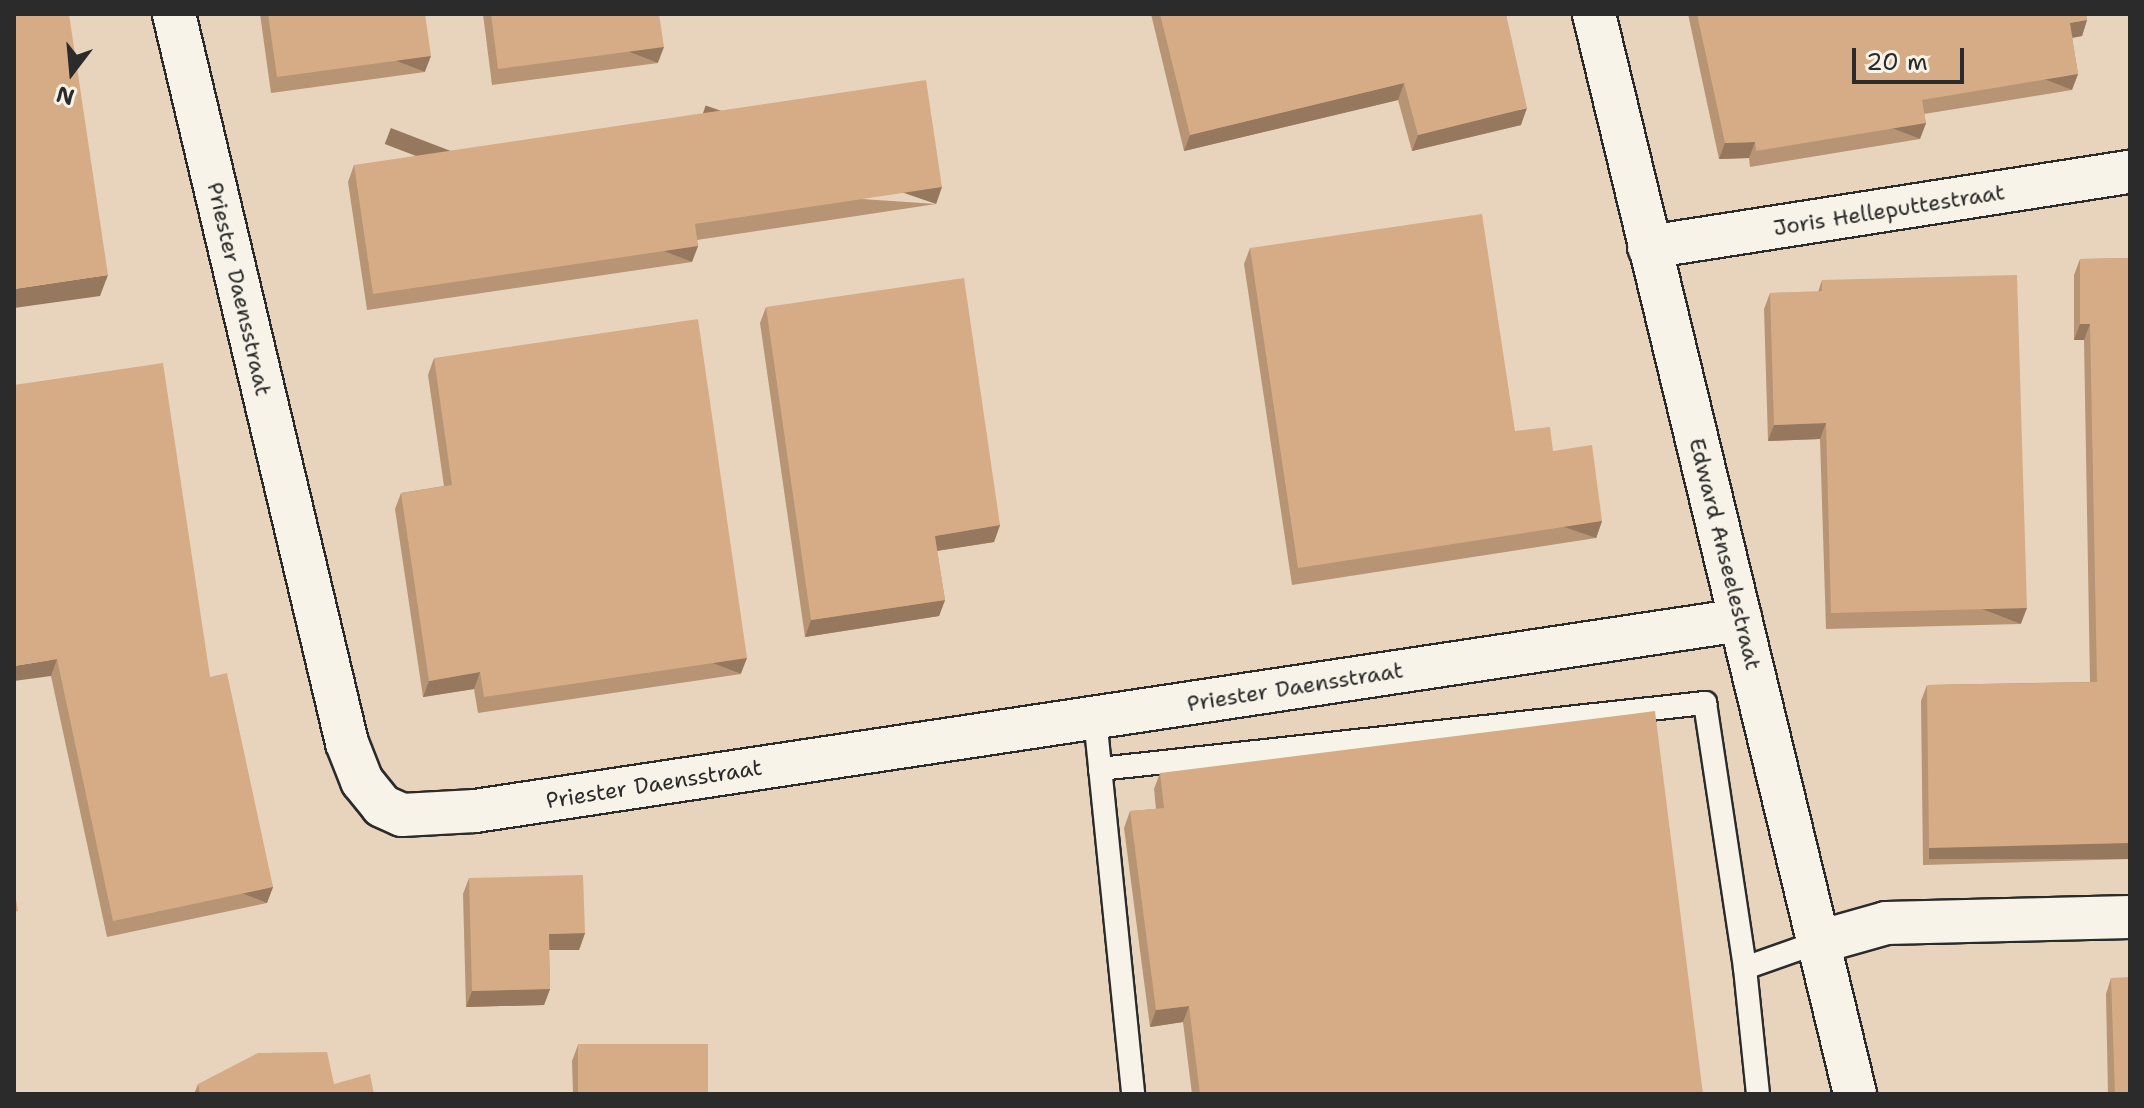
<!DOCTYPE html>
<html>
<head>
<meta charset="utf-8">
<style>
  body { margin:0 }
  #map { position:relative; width:2144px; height:1108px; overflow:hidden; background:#f0e5d4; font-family:"Shantell Sans",sans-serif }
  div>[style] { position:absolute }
  .built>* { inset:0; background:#e8d4bd; transform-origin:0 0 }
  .roads { filter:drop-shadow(2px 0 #2b2b2b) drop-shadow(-2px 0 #2b2b2b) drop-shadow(0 2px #2b2b2b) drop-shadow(0 -2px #2b2b2b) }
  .service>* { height:22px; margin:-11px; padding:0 11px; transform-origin:11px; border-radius:11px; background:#f7f3e8 }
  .minor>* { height:42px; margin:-21px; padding:0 21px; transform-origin:21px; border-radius:21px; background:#f7f3e8 }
  .wall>* { inset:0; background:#b79473 }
  .shaded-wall>* { inset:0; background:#95785e; transform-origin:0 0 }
  .building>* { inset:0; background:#d5ac86; transform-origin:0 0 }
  span { translate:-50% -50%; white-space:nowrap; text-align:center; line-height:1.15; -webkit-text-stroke:6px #f7f3e8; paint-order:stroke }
  .street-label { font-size:22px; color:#2b2b2b }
  .frame { position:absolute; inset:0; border:16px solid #2b2b2b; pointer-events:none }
  .north { position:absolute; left:32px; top:32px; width:80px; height:80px; -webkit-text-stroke:6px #f7f3e8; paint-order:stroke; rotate:196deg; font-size:22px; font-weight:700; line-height:32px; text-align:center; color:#2b2b2b }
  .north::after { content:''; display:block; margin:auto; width:28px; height:36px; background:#2b2b2b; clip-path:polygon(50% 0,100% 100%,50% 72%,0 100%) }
  .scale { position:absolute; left:1852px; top:48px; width:112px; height:36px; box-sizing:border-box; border:4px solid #2b2b2b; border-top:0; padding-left:10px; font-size:24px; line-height:28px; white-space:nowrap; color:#2b2b2b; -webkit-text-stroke:6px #f7f3e8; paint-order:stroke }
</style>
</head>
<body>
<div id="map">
  <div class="built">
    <i style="left:14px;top:14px;width:2116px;height:1080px"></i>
  </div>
  <div class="roads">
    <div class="service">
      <i style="left:1095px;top:718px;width:378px;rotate:84.2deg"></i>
      <i style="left:1100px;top:769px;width:609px;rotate:-6.23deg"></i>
      <i style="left:1705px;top:703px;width:268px;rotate:81.4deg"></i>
      <i style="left:1758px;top:1094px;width:127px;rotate:-95.9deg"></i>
      <i style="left:1745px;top:968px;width:78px;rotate:-19.4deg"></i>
    </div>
    <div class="minor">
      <i style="left:174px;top:14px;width:749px;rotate:76.65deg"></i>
      <i style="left:347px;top:743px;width:41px;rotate:68.5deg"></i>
      <i style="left:362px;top:781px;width:32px;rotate:51deg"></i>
      <i style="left:382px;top:806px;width:22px;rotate:24deg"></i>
      <i style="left:402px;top:815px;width:73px;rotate:-3.1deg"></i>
      <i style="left:475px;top:811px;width:1280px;rotate:-8.58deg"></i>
      <i style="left:1594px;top:14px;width:1111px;rotate:76.41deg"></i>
      <i style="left:1649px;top:247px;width:487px;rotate:-8.9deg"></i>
      <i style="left:1819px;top:942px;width:70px;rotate:-15.8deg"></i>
      <i style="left:1886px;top:923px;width:244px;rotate:-1.4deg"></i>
    </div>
  </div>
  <div class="wall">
    <i style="clip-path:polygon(260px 14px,425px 14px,425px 72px,271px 93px)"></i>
    <i style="clip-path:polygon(483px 14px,659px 14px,658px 63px,492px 85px)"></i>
    <i style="clip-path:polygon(1151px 14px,1506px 14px,1521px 125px,1412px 151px,1398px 100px,1184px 151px)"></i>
    <i style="clip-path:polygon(1688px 14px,2086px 14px,2087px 20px,2082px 36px,2072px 38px,2078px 74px,2072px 90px,1924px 114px,1926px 123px,1920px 139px,1750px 167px,1749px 158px,1719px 159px)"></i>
    <i style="clip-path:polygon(354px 165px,936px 204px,697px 240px,698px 246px,692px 262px,367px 310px,348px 182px)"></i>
    <i style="clip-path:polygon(1250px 248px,1515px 431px,1553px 451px,1602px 521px,1596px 538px,1292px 585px,1244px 264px)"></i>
    <i style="clip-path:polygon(2130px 258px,2130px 859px,1923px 865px,1921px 701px,1927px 685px,2090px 682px,2084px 340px,2074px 340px,2074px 275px,2080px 259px)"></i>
    <i style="clip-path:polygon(1822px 280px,2021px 624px,1826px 629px,1820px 439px,1768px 441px,1764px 309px,1770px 293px,1818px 292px)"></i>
    <i style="clip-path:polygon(766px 307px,1000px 525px,994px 542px,937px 551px,945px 600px,939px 616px,805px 637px,760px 323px)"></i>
    <i style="clip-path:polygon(434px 358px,741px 674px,478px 713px,474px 689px,423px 697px,395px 509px,401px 493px,444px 486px,428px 375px)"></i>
    <i style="clip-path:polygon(14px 385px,210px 677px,273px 887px,267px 903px,107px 937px,51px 676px)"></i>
    <i style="clip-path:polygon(1160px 773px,1703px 1094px,1192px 1094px,1183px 1022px,1150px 1027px,1124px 828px,1130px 811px,1156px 809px,1154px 789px)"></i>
    <i style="clip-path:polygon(469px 878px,585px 933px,579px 950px,549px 950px,550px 989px,544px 1005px,466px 1007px,463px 894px)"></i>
    <i style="clip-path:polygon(2111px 978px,2130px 1094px,2108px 1094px,2106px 994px)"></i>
    <i style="clip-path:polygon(578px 1045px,708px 1094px,573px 1094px,572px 1061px)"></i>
    <i style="clip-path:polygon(198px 1084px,334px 1084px,374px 1094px,194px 1094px)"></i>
  </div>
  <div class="shaded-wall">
    <i style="clip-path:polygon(2087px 20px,2082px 36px,2064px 39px,2070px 23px)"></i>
    <i style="left:664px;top:47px;width:17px;height:167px;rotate:111deg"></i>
    <i style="left:431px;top:56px;width:17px;height:155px;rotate:111deg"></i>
    <i style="left:2078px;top:74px;width:17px;height:158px;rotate:111deg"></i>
    <i style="clip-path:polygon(1404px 83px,1398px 100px,1184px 151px,1190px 135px)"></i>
    <i style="clip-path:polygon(1527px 108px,1521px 125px,1412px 151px,1418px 135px)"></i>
    <i style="left:1926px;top:123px;width:17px;height:172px;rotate:111deg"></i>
    <i style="clip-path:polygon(1755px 142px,1749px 158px,1719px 159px,1725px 143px)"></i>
    <i style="left:942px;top:187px;width:18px;height:250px;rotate:109deg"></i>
    <i style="left:698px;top:246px;width:17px;height:329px;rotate:111deg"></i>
    <i style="clip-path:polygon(108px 275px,100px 296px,14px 308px,14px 289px)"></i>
    <i style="clip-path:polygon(2080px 324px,2090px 324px,2084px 340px,2074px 340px)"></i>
    <i style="clip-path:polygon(1826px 423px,1820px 439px,1768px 441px,1774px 425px)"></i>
    <i style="left:1602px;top:521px;width:18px;height:308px;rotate:109deg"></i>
    <i style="clip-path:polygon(1000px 525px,994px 542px,929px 552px,935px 536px)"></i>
    <i style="clip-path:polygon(945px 600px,939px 616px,805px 637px,811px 620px)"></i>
    <i style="left:2027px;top:608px;width:17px;height:196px;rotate:111deg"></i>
    <i style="left:747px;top:658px;width:17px;height:266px;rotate:111deg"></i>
    <i style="clip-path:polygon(57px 659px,51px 676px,14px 681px,14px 666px)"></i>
    <i style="clip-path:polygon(480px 672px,474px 689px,423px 697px,429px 681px)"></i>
    <i style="left:2130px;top:843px;width:16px;height:201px;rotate:90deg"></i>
    <i style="left:273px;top:887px;width:17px;height:164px;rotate:111deg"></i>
    <i style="clip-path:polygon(585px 933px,579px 950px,543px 950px,549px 934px)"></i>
    <i style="clip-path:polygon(550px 989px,544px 1005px,466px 1007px,472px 991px)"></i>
    <i style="clip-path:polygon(1189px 1006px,1183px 1022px,1150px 1027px,1156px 1010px)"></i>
  </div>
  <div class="building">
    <i style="clip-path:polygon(14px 14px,69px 14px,108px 275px,14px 289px)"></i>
    <i style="clip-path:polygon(268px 14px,425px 14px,431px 56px,277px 77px)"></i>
    <i style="clip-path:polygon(491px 14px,659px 14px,664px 47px,498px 69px)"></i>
    <i style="clip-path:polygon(1160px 14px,1506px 14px,1527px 108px,1418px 135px,1404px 83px,1190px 135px)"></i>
    <i style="clip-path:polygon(1697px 14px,2086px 14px,2087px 20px,2070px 23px,2078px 74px,1922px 100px,1926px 123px,1756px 151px,1755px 142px,1725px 143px)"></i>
    <i style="clip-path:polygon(926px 80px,942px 187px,695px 224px,698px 246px,373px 294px,354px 165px)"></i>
    <i style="clip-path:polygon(1482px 214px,1515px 431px,1550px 427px,1553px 451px,1592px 445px,1602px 521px,1298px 568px,1250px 248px)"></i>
    <i style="clip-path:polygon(2130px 258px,2130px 843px,1929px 848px,1927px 685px,2097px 682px,2090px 324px,2080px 324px,2080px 259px)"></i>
    <i style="clip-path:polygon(2017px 275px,2027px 608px,1831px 613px,1826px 423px,1774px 425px,1770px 293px,1822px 291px,1822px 280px)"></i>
    <i style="clip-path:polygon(964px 278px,1000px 525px,935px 536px,945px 600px,811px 620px,766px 307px)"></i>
    <i style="clip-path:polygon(698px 319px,747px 658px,484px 697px,480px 672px,429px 681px,401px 493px,452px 485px,434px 358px)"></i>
    <i style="clip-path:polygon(163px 363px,210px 677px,227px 673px,273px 887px,113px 921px,57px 659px,14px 666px,14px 385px)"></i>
    <i style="clip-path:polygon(1655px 711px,1703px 1094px,1200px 1094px,1189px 1006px,1156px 1010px,1130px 811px,1164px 808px,1160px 773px)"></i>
    <i style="clip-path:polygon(583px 875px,585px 933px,549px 934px,550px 989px,472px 991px,469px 878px)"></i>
    <i style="clip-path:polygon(14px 887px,18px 911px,14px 912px)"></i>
    <i style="clip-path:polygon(2130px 977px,2130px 1094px,2115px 1094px,2111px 978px)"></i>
    <i style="left:708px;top:1044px;width:50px;height:130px;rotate:90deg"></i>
    <i style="clip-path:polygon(327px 1052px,334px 1084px,370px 1074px,374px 1094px,200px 1094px,198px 1084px,258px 1053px)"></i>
  </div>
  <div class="street-label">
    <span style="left:1889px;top:210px;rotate:-9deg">Joris Helleputtestraat</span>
    <span style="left:239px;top:289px;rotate:77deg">Priester Daensstraat</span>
    <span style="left:1725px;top:554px;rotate:76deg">Edward Anseelestraat</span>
    <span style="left:1295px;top:687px;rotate:-9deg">Priester Daensstraat</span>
    <span style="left:654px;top:784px;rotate:-9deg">Priester Daensstraat</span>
  </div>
  <div class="frame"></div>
  <div class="north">N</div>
  <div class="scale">20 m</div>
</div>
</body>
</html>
